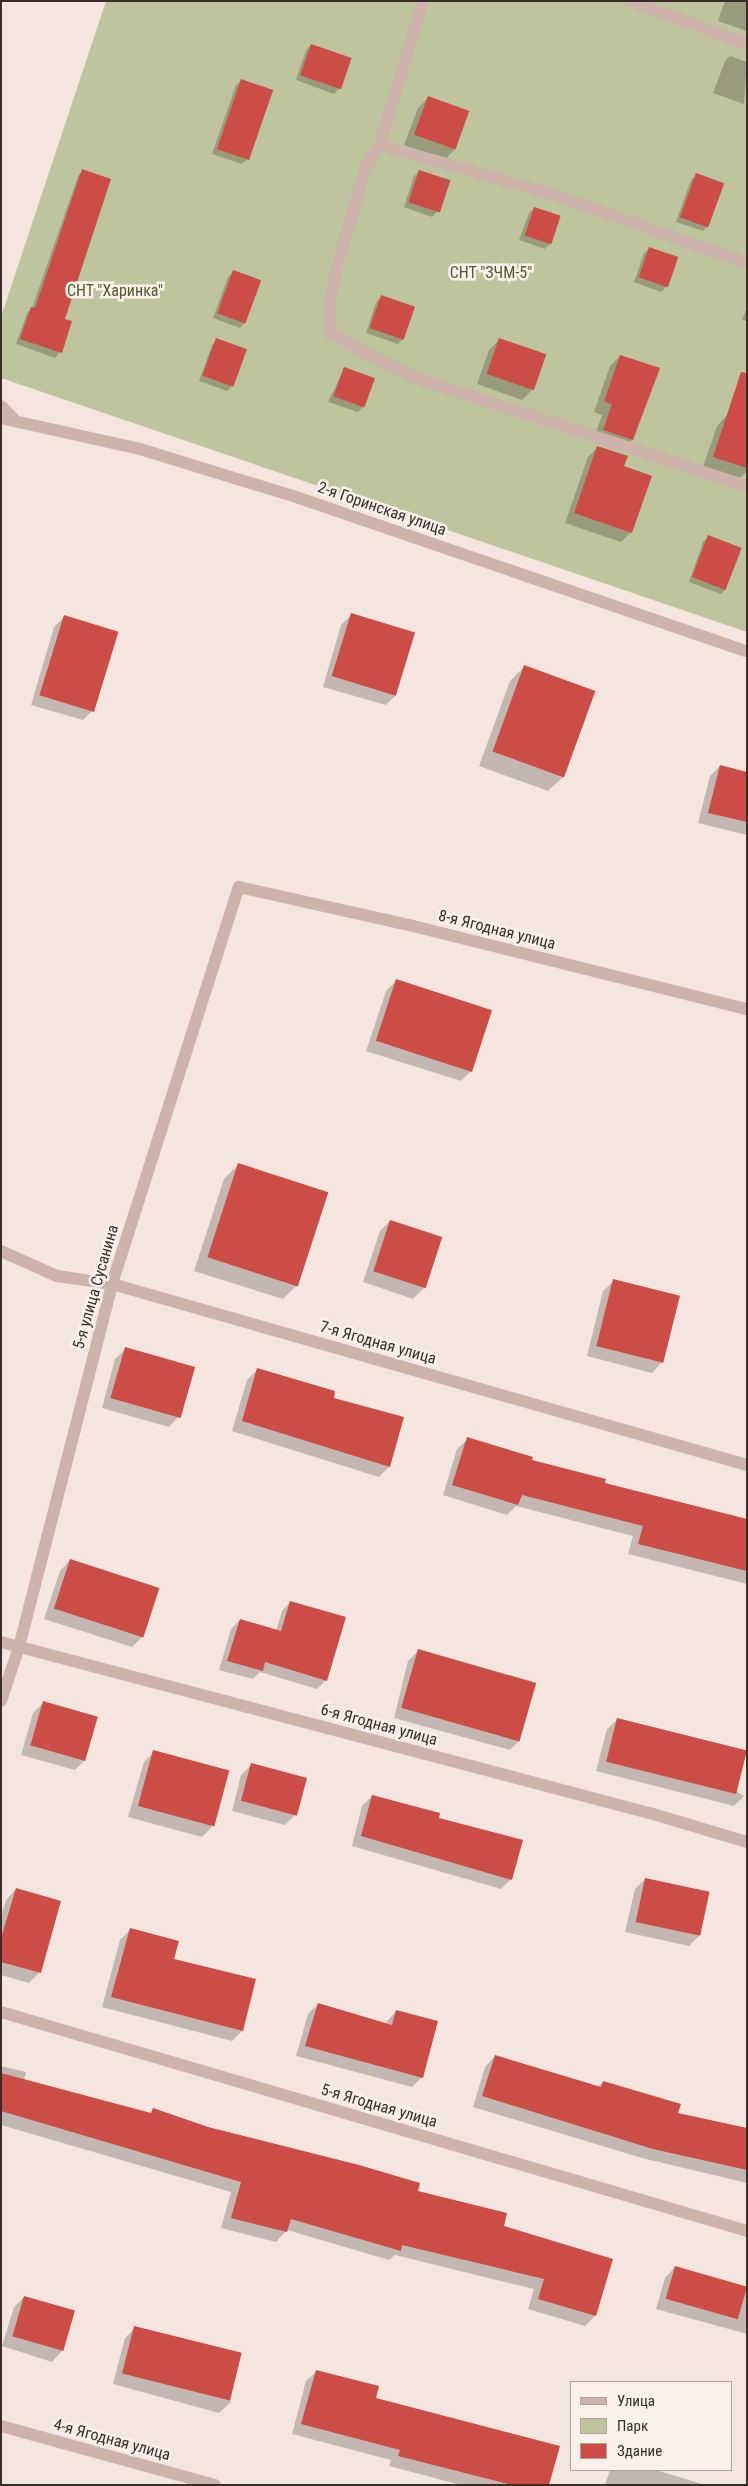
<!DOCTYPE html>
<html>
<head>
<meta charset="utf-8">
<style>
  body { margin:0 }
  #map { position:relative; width:748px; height:2486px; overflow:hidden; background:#f4e6de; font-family:"Roboto Condensed",sans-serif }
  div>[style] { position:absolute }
  .green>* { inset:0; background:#bec49d }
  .shadow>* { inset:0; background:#0003 }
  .building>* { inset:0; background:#cb4d45; transform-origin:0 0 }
  .service>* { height:12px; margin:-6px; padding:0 6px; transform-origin:6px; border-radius:6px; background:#cdb3a9 }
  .minor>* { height:12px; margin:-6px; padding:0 6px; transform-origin:6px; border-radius:6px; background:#cdb3a9 }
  span { translate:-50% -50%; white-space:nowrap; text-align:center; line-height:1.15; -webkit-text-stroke:5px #fbf1eb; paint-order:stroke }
  .park-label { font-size:16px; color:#515a2c }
  .street-label { font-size:16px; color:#3a2c29 }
  .frame { position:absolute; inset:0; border:2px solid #3a2c29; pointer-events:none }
  .legend { position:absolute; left:570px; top:2381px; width:162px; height:90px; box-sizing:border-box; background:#fbf1eb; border:1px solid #aea29d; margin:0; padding:6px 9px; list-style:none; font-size:15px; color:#3a2c29 }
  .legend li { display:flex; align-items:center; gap:10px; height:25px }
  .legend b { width:25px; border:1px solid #aea29d }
</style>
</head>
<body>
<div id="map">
  <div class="green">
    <i style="clip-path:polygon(106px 1px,747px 1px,747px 632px,1px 378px,1px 317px)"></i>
  </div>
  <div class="shadow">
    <i style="clip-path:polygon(725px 1px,747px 1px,747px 31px,718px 21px)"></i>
    <i style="clip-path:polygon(311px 45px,339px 89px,334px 94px,296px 80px,306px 50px)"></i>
    <i style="clip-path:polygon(730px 56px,747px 62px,744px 104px,713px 93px,725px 61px)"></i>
    <i style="clip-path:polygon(241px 80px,271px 91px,247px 159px,242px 164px,212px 154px,236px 85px)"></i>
    <i style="clip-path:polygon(428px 98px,455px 149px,445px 160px,404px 145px,418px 108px)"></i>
    <i style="clip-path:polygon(83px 170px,60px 352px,55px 358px,16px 344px,27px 313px,32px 308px,78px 176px)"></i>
    <i style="clip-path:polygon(420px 171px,437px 212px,432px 217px,404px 207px,414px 176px)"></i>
    <i style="clip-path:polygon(696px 175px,722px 184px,708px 226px,703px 231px,676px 222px,691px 180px)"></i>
    <i style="clip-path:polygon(534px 208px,560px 217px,550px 244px,545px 249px,519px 240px,529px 213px)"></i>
    <i style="clip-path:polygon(650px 248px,666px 287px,661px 292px,634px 282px,644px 253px)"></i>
    <i style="clip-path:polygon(233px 272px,245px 323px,240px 328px,213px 318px,228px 277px)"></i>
    <i style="clip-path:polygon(381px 297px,403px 339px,398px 344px,366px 333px,376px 302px)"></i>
    <i style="clip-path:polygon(747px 307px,747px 321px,742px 320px)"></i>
    <i style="clip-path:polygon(217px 340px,232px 386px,227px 391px,199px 381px,212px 345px)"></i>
    <i style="clip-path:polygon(499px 340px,532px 390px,522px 400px,477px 384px,489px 350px)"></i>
    <i style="clip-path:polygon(620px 356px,632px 440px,622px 450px,593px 441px,602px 415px,594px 412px,610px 366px)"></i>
    <i style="clip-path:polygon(344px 369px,363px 407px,358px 412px,328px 402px)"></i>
    <i style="clip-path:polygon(727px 415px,747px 422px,747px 471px,739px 479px,703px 467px,717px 426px)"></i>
    <i style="clip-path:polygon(598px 447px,622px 467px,631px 532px,621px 542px,565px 523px,588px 457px)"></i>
    <i style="clip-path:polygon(708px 537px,726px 589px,721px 594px,689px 582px,703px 542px)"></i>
    <i style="clip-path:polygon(352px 614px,396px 695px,386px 705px,323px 687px,341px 625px)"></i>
    <i style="clip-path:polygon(64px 617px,93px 710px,83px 720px,31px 705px,54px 627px)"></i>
    <i style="clip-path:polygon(524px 667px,593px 692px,563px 777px,548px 791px,479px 766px,510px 681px)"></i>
    <i style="clip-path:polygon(720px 766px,747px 773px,747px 835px,698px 823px,710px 776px)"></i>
    <i style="clip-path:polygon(396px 981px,471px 1071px,461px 1081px,366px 1051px,386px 991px)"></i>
    <i style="clip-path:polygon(238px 1165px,297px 1285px,283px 1299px,194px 1271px,224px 1179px)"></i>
    <i style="clip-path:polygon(390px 1221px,424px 1288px,413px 1299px,363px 1282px,380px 1231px)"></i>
    <i style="clip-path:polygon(614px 1281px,662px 1362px,652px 1373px,587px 1356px,603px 1291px)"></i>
    <i style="clip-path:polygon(126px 1349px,179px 1416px,169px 1427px,102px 1408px,115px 1359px)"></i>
    <i style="clip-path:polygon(257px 1370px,332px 1399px,402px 1418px,389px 1467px,379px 1477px,232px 1431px,247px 1380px)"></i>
    <i style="clip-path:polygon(468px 1439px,604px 1484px,747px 1520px,747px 1584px,628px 1554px,633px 1536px,516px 1506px,507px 1515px,443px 1495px,457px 1449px)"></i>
    <i style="clip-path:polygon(70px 1560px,158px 1589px,142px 1637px,132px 1647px,44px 1619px,60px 1571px)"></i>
    <i style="clip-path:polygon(290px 1602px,326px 1680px,317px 1689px,260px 1672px,253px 1679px,219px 1670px,231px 1629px,240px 1620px,276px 1631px,282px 1611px)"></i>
    <i style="clip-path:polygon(418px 1651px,520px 1740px,510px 1750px,394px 1718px,408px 1661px)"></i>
    <i style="clip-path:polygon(43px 1703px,85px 1760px,75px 1770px,21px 1755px,33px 1713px)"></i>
    <i style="clip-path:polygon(618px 1719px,744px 1796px,734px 1806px,596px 1771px,607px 1729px)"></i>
    <i style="clip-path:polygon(154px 1752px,212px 1827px,202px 1837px,128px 1817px,144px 1762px)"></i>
    <i style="clip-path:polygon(251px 1765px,296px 1814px,285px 1825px,232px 1811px,241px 1775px)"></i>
    <i style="clip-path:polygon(372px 1796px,511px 1879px,501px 1889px,352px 1846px,362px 1806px)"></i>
    <i style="clip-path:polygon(645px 1879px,699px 1936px,689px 1946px,625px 1932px,635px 1889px)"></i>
    <i style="clip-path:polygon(16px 1889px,39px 1973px,29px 1983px,1px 1975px,1px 1916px,6px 1900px)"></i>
    <i style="clip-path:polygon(131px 1929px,172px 1960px,242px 2031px,232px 2041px,102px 2007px,120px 1940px)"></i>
    <i style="clip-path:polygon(318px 2004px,385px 2024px,396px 2011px,422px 2077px,412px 2087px,296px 2056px,308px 2014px)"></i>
    <i style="clip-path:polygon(495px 2056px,598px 2087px,603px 2082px,677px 2114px,747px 2129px,747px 2183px,642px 2158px,473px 2107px,485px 2067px)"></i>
    <i style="clip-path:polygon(1px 2066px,26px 2072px,24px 2080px,149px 2114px,153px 2110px,416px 2192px,503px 2227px,612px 2260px,595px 2316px,585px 2326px,528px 2309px,534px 2289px,395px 2255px,389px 2260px,287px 2230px,276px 2242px,221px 2228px,231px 2192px,1px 2125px)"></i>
    <i style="clip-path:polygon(675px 2267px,747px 2287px,747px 2334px,656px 2309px,665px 2278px)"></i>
    <i style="clip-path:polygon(24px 2297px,62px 2351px,52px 2362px,2px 2346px,14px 2307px)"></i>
    <i style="clip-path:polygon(135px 2328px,241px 2354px,230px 2403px,219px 2413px,113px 2384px,125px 2338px)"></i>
    <i style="clip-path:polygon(317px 2371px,374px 2399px,548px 2485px,461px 2485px,389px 2466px,391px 2460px,292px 2434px,306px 2381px)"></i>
    <i style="clip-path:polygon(610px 2470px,656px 2470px,706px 2485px,605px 2485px)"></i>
  </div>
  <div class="building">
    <i style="left:311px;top:44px;width:43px;height:33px;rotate:19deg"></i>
    <i style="left:241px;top:79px;width:34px;height:74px;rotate:19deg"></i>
    <i style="left:428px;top:96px;width:44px;height:41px;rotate:20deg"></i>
    <i style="clip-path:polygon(82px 169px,111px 179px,65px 319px,72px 321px,62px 353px,20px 339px,31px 307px,35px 308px)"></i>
    <i style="left:419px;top:170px;width:33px;height:34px;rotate:18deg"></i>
    <i style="left:696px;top:173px;width:30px;height:47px;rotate:20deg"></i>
    <i style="left:534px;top:207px;width:28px;height:30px;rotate:18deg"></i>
    <i style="left:649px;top:247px;width:31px;height:32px;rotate:19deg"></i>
    <i style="left:233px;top:270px;width:30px;height:46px;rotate:20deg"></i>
    <i style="left:381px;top:295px;width:36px;height:35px;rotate:19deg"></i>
    <i style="left:216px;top:338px;width:33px;height:40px;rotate:20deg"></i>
    <i style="left:499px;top:338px;width:50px;height:38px;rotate:19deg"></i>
    <i style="clip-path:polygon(620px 355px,660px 368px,633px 440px,603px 430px,612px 404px,604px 402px)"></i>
    <i style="left:344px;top:367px;width:33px;height:31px;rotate:20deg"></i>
    <i style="clip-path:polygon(741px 372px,747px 373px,747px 468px,713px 457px)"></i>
    <i style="clip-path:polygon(597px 446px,628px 456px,624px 466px,652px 476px,632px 533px,574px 513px)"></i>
    <i style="left:708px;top:535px;width:36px;height:45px;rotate:21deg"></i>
    <i style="left:351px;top:613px;width:67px;height:66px;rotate:17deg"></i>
    <i style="left:64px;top:615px;width:57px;height:84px;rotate:17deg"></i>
    <i style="left:524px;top:665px;width:76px;height:92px;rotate:20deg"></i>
    <i style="clip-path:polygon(720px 765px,747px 772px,747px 822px,708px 813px)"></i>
    <i style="left:396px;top:979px;width:101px;height:65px;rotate:18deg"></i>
    <i style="left:238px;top:1163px;width:95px;height:99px;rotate:18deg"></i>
    <i style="left:390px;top:1220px;width:55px;height:54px;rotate:18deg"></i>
    <i style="left:613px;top:1279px;width:69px;height:69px;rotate:14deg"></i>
    <i style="left:125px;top:1347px;width:73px;height:53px;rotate:16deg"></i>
    <i style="clip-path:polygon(257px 1368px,335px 1391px,334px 1398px,404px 1417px,390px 1467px,242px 1421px)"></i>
    <i style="clip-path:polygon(467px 1437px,533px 1457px,532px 1460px,606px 1479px,605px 1483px,747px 1519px,747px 1571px,638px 1544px,643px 1526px,522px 1495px,518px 1505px,452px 1485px)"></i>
    <i style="left:70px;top:1559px;width:94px;height:52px;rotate:18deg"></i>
    <i style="clip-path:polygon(290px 1601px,346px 1617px,327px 1681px,265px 1662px,263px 1671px,227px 1661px,240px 1619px,281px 1631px)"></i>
    <i style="left:418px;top:1649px;width:123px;height:61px;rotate:16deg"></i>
    <i style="left:43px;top:1701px;width:57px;height:46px;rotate:16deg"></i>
    <i style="left:617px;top:1718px;width:134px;height:45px;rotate:14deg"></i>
    <i style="left:153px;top:1750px;width:79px;height:58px;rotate:15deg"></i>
    <i style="left:251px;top:1763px;width:58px;height:39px;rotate:15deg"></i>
    <i style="clip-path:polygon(372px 1795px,440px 1813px,439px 1818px,523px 1840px,512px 1880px,361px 1836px)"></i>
    <i style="left:645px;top:1878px;width:66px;height:45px;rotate:12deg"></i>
    <i style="clip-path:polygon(16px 1888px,61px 1901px,41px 1973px,1px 1962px,1px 1938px)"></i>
    <i style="clip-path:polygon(130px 1928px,179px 1941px,174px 1959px,256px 1979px,243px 2031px,111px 1997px)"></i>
    <i style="clip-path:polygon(318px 2003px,392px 2025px,396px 2010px,438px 2021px,423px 2078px,305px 2046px)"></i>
    <i style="clip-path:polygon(495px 2055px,601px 2087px,603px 2081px,681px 2104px,678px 2113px,747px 2128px,747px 2170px,653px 2149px,482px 2096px)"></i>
    <i style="clip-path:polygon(1px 2073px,151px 2113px,153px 2108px,208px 2127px,359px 2165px,420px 2183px,418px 2191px,507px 2213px,504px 2226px,613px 2259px,596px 2316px,538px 2299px,544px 2279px,402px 2245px,401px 2251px,291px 2219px,287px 2232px,231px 2218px,241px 2182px,1px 2111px)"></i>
    <i style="left:675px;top:2266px;width:75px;height:34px;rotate:16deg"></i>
    <i style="left:24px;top:2296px;width:53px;height:42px;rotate:16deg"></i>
    <i style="left:134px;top:2326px;width:111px;height:49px;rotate:14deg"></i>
    <i style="clip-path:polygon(316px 2370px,379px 2386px,376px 2398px,560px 2446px,549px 2485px,512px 2485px,398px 2456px,400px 2450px,301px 2424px)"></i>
  </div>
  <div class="service">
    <i style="left:630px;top:1px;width:125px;rotate:20.2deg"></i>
    <i style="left:380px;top:145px;width:150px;rotate:-73.4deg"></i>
    <i style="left:747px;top:263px;width:208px;rotate:-160.6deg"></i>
    <i style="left:551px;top:194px;width:178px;rotate:-164deg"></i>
    <i style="left:380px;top:145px;width:25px;rotate:124deg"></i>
    <i style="left:366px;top:166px;width:94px;rotate:106.1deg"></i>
    <i style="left:340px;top:256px;width:44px;rotate:103.1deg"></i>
    <i style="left:330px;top:299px;width:33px;rotate:90deg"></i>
    <i style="left:330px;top:332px;width:41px;rotate:31deg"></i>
    <i style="left:365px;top:353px;width:57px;rotate:26.1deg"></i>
    <i style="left:416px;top:378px;width:348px;rotate:18.1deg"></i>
    <i style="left:1px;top:406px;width:18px;rotate:45deg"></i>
  </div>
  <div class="minor">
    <i style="left:1px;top:418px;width:142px;rotate:12.6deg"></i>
    <i style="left:140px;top:449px;width:166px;rotate:17.1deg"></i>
    <i style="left:299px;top:498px;width:473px;rotate:18.9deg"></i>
    <i style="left:1px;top:1251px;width:61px;rotate:24.1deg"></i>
    <i style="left:57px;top:1276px;width:56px;rotate:8.3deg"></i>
    <i style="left:112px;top:1284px;width:660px;rotate:15.91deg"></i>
    <i style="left:1px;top:1642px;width:674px;rotate:14.78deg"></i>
    <i style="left:653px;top:1814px;width:98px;rotate:16.6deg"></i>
    <i style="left:1px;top:1701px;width:57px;rotate:-71.6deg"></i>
    <i style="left:19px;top:1647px;width:375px;rotate:-75.6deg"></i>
    <i style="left:112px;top:1284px;width:417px;rotate:-72.3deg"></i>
    <i style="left:239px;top:887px;width:178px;rotate:12.6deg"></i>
    <i style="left:413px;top:926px;width:344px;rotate:14deg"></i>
    <i style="left:1px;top:2012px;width:777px;rotate:16.36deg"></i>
    <i style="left:1px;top:2426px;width:222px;rotate:15.4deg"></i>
  </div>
  <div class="park-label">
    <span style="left:491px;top:273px">СНТ "ЗЧМ-5"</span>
    <span style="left:115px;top:291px">СНТ "Харинка"</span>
  </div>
  <div class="street-label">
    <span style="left:382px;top:509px;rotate:19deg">2-я Горинская улица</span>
    <span style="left:497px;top:930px;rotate:14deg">8-я Ягодная улица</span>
    <span style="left:96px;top:1287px;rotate:-74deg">5-я улица Сусанина</span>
    <span style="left:378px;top:1343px;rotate:16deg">7-я Ягодная улица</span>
    <span style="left:379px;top:1725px;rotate:15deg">6-я Ягодная улица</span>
    <span style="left:379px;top:2106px;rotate:16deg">5-я Ягодная улица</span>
    <span style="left:112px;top:2440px;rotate:15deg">4-я Ягодная улица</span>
  </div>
  <div class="frame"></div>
  <ul class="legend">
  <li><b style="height:6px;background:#cdb3a9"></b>Улица</li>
  <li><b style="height:14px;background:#bec49d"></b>Парк</li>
  <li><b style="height:14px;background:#cb4d45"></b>Здание</li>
  </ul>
</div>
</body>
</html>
